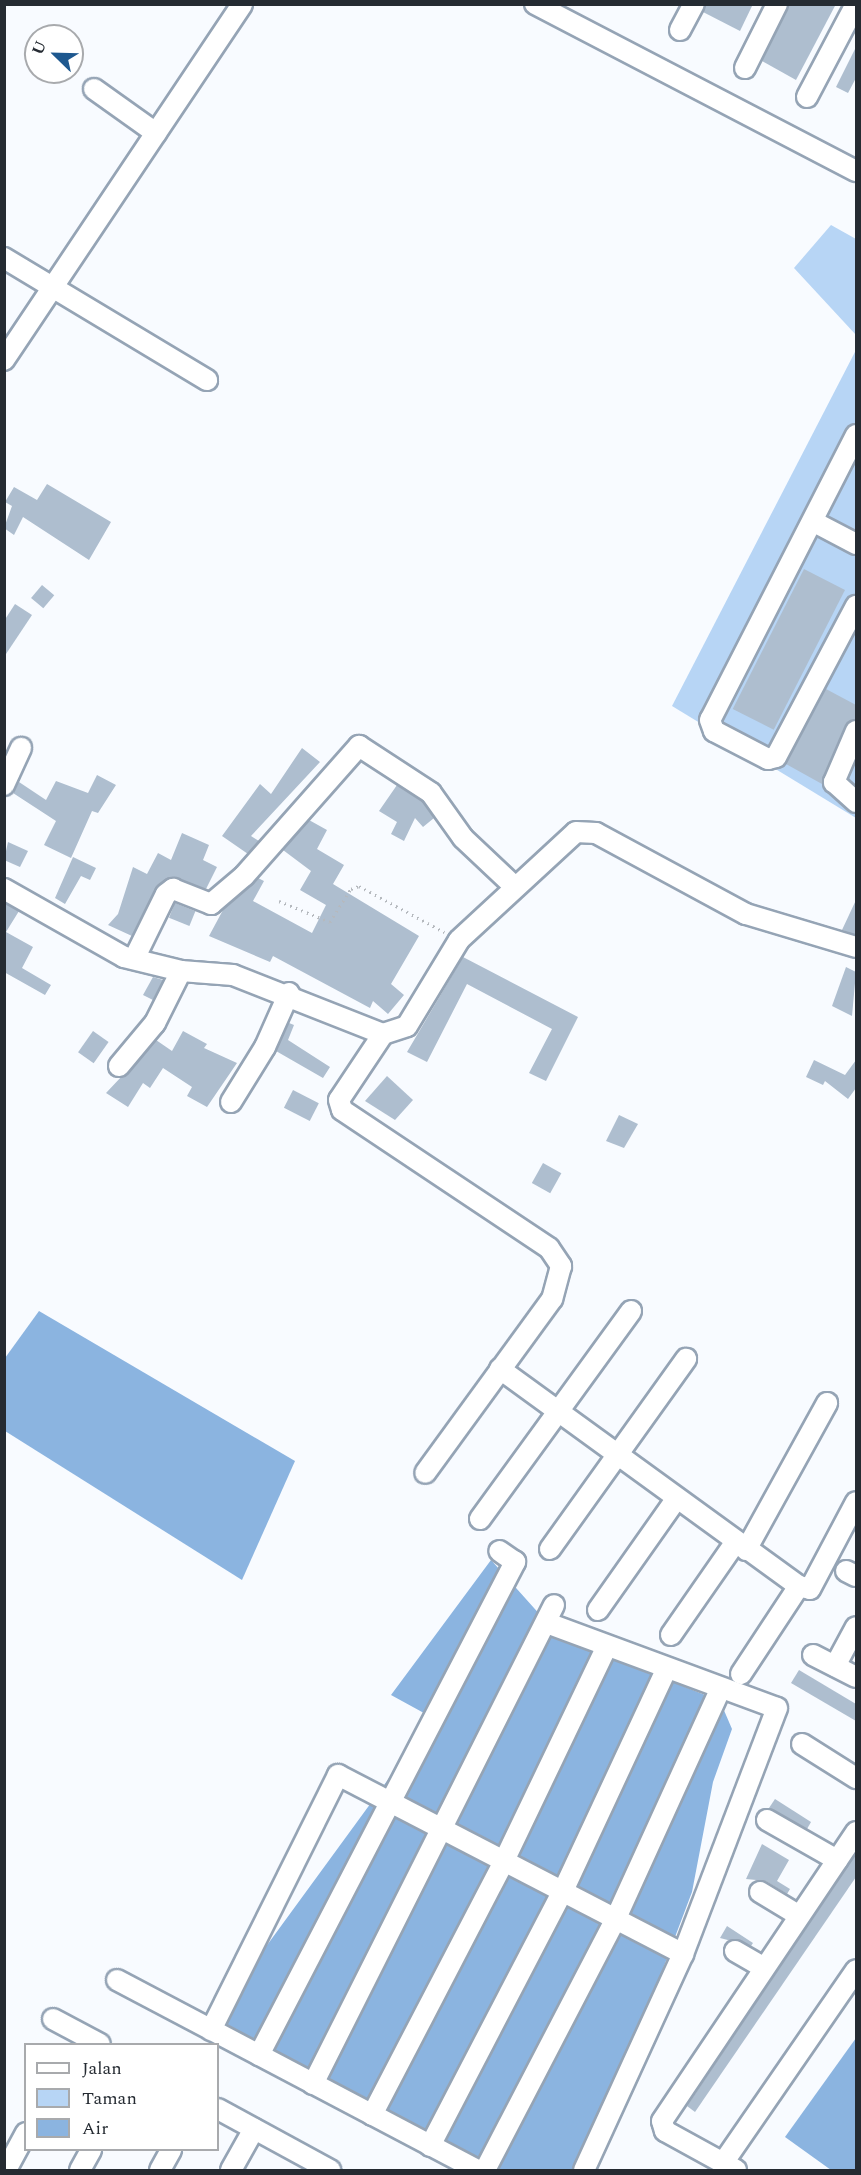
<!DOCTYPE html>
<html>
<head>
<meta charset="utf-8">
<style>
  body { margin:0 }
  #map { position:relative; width:861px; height:2175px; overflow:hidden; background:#f8fbff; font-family:Spectral,serif }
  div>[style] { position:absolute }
  .green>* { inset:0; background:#b7d5f5 }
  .water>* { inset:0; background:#8bb4e0 }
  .building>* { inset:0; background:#aebecf; transform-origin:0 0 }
  .path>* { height:3px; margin-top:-1.5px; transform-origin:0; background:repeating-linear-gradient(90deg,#b5b9be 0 1.5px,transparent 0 6px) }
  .roads { filter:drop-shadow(2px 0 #95a4b5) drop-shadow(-2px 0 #95a4b5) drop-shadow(0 2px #95a4b5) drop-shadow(0 -2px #95a4b5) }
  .minor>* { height:20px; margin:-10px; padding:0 10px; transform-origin:10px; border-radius:10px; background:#fff }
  span { translate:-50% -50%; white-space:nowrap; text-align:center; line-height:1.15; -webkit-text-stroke:4.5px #fff; paint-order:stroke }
  .frame { position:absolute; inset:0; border:6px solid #252b32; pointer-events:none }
  .legend { position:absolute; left:24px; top:2043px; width:195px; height:108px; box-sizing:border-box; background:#fff; border:2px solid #a8aaad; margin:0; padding:8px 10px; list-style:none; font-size:18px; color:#252b32 }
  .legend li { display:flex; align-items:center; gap:12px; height:30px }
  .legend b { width:30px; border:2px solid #a8aaad }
  .north { position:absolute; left:24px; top:24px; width:60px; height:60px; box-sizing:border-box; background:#fff; border:2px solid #a8aaad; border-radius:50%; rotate:293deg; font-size:16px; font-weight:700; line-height:24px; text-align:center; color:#252b32 }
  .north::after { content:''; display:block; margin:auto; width:21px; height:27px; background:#1e588f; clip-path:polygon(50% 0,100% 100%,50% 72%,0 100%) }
</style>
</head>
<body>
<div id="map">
  <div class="green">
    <i style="clip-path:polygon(831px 225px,856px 239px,856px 335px,794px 268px)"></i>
    <i style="clip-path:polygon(856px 350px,856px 818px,672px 706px)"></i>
  </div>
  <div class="water">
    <i style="clip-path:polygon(39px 1311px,295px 1461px,242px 1580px,5px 1431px,5px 1358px)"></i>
    <i style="clip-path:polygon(491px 1560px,560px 1637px,710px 1697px,723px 1708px,732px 1729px,713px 1782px,692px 1892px,587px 2170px,490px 2170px,213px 2019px,433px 1718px,391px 1695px)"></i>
    <i style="clip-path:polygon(856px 2038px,856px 2170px,831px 2170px,785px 2137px)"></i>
  </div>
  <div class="building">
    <i style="clip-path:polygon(706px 4px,753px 4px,740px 31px,703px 12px)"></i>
    <i style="clip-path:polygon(789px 4px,836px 4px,796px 80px,762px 61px)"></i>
    <i style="clip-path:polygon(856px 47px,856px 78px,848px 93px,836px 87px)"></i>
    <i style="clip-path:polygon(47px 484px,111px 522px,89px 560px,23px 517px,14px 535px,4px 528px,12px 506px,5px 502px,14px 487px,37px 500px)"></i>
    <i style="left:804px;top:569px;width:46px;height:157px;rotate:27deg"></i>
    <i style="left:42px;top:585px;width:16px;height:17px;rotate:40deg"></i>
    <i style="clip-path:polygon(15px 604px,32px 615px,4px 657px,4px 621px)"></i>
    <i style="clip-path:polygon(826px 689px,856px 705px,856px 719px,845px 726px,822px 784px,786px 764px)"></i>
    <i style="clip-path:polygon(302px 748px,320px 762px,251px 836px,259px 841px,248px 854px,222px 836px,260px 784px,271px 794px)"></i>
    <i style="clip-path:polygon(97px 775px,116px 785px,98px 813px,92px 811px,71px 858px,44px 845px,56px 821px,13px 793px,19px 782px,46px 800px,56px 781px,88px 793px)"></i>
    <i style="clip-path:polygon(397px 785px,423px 802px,434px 818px,423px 827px,415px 818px,404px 841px,391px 834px,397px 822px,379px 811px)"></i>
    <i style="clip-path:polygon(309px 820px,327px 830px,317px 849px,344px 865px,333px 884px,419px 936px,391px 984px,404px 995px,388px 1014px,373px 1001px,370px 1008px,273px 956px,270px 962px,209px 936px,223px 910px,258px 878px,264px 881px,253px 901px,312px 933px,326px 905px,300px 890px,311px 871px,283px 850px)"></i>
    <i style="clip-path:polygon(182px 833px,209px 845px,203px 860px,217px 867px,206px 889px,171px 877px,156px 888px,132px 936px,108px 925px,118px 914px,133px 867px,147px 874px,158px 853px,171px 860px)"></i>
    <i style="clip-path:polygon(8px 842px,28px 851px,20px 867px,4px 860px)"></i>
    <i style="clip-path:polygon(73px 857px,96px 868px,90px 880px,81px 876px,65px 904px,55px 898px)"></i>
    <i style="clip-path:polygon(856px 900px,856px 935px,842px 930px)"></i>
    <i style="clip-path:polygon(4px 903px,19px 911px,6px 932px,33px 947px,22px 968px,51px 985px,45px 995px,4px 972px)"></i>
    <i style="left:175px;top:903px;width:22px;height:16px;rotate:22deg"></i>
    <i style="clip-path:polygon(463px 957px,578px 1017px,546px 1081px,529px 1073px,552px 1029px,467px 984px,427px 1062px,407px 1052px)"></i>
    <i style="clip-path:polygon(846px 967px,856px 972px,852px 1016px,832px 1006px)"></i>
    <i style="clip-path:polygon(153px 977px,163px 980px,153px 1000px,143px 995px)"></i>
    <i style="clip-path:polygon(289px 1023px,294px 1025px,288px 1040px,330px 1067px,323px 1078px,276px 1051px)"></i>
    <i style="left:93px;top:1031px;width:19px;height:26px;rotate:35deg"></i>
    <i style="clip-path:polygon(183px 1031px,207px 1044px,204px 1048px,237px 1063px,207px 1107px,187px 1096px,192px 1087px,163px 1068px,150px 1088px,143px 1083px,128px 1107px,106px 1093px,156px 1040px,172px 1051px)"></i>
    <i style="clip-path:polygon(814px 1060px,845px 1075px,856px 1060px,856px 1088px,848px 1099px,825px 1081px,823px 1085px,806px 1077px)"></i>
    <i style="clip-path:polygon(387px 1076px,413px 1100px,395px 1120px,365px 1101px)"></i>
    <i style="left:293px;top:1090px;width:29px;height:20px;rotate:27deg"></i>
    <i style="clip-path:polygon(619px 1115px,638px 1124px,624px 1148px,606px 1141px)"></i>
    <i style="left:543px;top:1163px;width:21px;height:23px;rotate:29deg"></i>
    <i style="clip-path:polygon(799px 1670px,856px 1704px,856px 1721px,791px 1683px)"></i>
    <i style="clip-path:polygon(775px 1799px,811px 1822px,807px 1829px,769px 1808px)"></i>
    <i style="clip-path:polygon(762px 1844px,789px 1860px,777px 1881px,790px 1889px,787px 1894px,766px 1881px,746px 1879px)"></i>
    <i style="clip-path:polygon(856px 1853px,856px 1877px,695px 2112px,687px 2106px)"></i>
    <i style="clip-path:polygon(727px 1926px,753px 1943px,751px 1946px,720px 1938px)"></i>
  </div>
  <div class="path">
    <i style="left:279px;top:901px;width:55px;rotate:22.4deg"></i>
    <i style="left:330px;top:922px;width:39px;rotate:-58deg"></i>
    <i style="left:351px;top:889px;width:9px;rotate:-21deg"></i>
    <i style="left:359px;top:886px;width:97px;rotate:28.4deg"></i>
  </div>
  <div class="roads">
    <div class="minor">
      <i style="left:535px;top:4px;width:362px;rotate:27.5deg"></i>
      <i style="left:680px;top:30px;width:30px;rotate:-62deg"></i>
      <i style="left:745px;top:68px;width:72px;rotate:-63.4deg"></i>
      <i style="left:94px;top:89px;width:76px;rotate:35.4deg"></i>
      <i style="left:807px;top:97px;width:105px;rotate:-62.2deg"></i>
      <i style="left:4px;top:258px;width:237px;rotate:31deg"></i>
      <i style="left:4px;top:360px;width:428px;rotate:-56.2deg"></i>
      <i style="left:856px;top:435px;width:320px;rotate:117.1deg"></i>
      <i style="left:710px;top:720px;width:12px;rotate:70deg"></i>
      <i style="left:714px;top:731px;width:61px;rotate:27.4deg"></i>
      <i style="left:768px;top:759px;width:8px;rotate:-14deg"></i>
      <i style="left:776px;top:757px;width:171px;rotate:-62.1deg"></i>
      <i style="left:816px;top:523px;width:45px;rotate:27.7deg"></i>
      <i style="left:856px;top:731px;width:56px;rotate:113.3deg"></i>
      <i style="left:834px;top:782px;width:30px;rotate:42deg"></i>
      <i style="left:4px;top:785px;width:41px;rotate:-65.3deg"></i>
      <i style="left:4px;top:889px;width:138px;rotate:29.5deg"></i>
      <i style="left:124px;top:957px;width:59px;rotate:13.8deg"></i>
      <i style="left:181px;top:971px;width:52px;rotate:4.4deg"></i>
      <i style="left:233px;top:975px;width:161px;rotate:21.5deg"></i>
      <i style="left:383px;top:1034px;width:25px;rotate:-18deg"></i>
      <i style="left:407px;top:1026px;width:100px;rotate:-58.8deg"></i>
      <i style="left:459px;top:940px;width:159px;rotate:-42.7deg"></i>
      <i style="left:576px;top:832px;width:20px;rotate:3deg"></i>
      <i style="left:596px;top:833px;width:170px;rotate:28.4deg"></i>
      <i style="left:746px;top:914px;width:115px;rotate:16.7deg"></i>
      <i style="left:134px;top:959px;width:72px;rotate:-63.8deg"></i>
      <i style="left:166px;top:894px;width:9px;rotate:-36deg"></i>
      <i style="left:173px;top:889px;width:41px;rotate:21.5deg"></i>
      <i style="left:211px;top:904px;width:43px;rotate:-40.3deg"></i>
      <i style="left:244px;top:876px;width:174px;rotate:-48.5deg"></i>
      <i style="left:359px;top:746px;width:86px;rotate:33.1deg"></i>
      <i style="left:431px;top:793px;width:55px;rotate:54.6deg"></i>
      <i style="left:463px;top:838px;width:70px;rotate:43.3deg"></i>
      <i style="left:383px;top:1034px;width:79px;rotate:123.7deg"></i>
      <i style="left:339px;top:1100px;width:10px;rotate:73deg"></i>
      <i style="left:342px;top:1110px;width:249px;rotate:33.7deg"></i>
      <i style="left:549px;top:1248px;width:22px;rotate:56deg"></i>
      <i style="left:561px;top:1266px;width:34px;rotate:105deg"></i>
      <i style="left:552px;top:1299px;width:215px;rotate:126.1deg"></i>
      <i style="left:119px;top:1066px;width:56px;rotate:-50.1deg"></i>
      <i style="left:155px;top:1023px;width:58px;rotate:-63.4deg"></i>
      <i style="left:231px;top:1102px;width:65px;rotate:-58.3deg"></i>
      <i style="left:265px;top:1047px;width:59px;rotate:-66deg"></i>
      <i style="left:500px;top:1369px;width:369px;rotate:36deg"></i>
      <i style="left:799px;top:1586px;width:11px;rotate:15deg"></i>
      <i style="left:810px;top:1589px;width:98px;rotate:-62.1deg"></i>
      <i style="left:480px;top:1519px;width:257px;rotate:-54deg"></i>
      <i style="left:550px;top:1549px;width:234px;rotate:-54.4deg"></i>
      <i style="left:746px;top:1550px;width:168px;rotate:-61.1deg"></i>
      <i style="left:846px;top:1571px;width:11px;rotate:27deg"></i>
      <i style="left:598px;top:1610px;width:133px;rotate:-54.8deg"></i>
      <i style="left:547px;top:1623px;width:245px;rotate:20.3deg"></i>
      <i style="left:777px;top:1708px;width:263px;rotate:110.9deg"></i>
      <i style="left:671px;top:1635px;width:112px;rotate:-55.2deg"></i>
      <i style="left:813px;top:1655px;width:48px;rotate:27.1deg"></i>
      <i style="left:835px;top:1666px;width:44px;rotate:-61.7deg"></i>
      <i style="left:741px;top:1674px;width:105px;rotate:-56.6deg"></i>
      <i style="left:802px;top:1744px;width:64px;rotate:32.2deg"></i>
      <i style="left:767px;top:1820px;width:81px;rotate:29.7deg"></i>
      <i style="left:760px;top:1892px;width:44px;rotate:31.2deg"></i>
      <i style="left:735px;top:1951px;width:32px;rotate:30deg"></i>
      <i style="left:117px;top:1980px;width:407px;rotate:27.8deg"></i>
      <i style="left:53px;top:2019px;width:53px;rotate:28deg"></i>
      <i style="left:211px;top:2030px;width:285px;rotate:-63.5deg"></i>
      <i style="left:338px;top:1775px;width:389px;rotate:27.4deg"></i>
      <i style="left:683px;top:1954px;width:238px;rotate:114.6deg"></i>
      <i style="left:259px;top:2055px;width:556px;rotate:-62.56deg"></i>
      <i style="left:515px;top:1562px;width:19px;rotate:-145deg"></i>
      <i style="left:313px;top:2084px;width:536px;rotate:-63.29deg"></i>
      <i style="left:218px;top:2109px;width:128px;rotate:28.6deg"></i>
      <i style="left:372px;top:2115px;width:286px;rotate:-62.5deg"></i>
      <i style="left:504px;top:1861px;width:238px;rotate:-64.4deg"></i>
      <i style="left:430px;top:2146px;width:288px;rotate:-62.5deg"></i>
      <i style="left:563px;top:1891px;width:246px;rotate:-65deg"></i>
      <i style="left:723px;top:2163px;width:234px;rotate:-55.4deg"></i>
      <i style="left:6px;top:2170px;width:42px;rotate:-61.6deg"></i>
      <i style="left:80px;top:2170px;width:23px;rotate:-61deg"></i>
      <i style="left:160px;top:2170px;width:23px;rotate:-61deg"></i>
      <i style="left:231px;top:2170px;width:47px;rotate:-60.7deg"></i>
      <i style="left:485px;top:2170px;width:284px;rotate:-62.5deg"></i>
      <i style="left:616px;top:1918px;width:253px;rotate:-65.5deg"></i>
      <i style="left:736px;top:2170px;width:81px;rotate:-151.2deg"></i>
      <i style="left:665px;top:2131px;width:10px;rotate:-107deg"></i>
      <i style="left:662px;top:2121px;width:348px;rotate:-56.1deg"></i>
    </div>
  </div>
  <div class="frame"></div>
  <ul class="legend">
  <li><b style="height:8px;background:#fff"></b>Jalan</li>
  <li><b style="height:16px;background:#b7d5f5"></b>Taman</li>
  <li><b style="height:16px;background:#8bb4e0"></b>Air</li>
  </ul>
  <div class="north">U</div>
</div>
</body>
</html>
